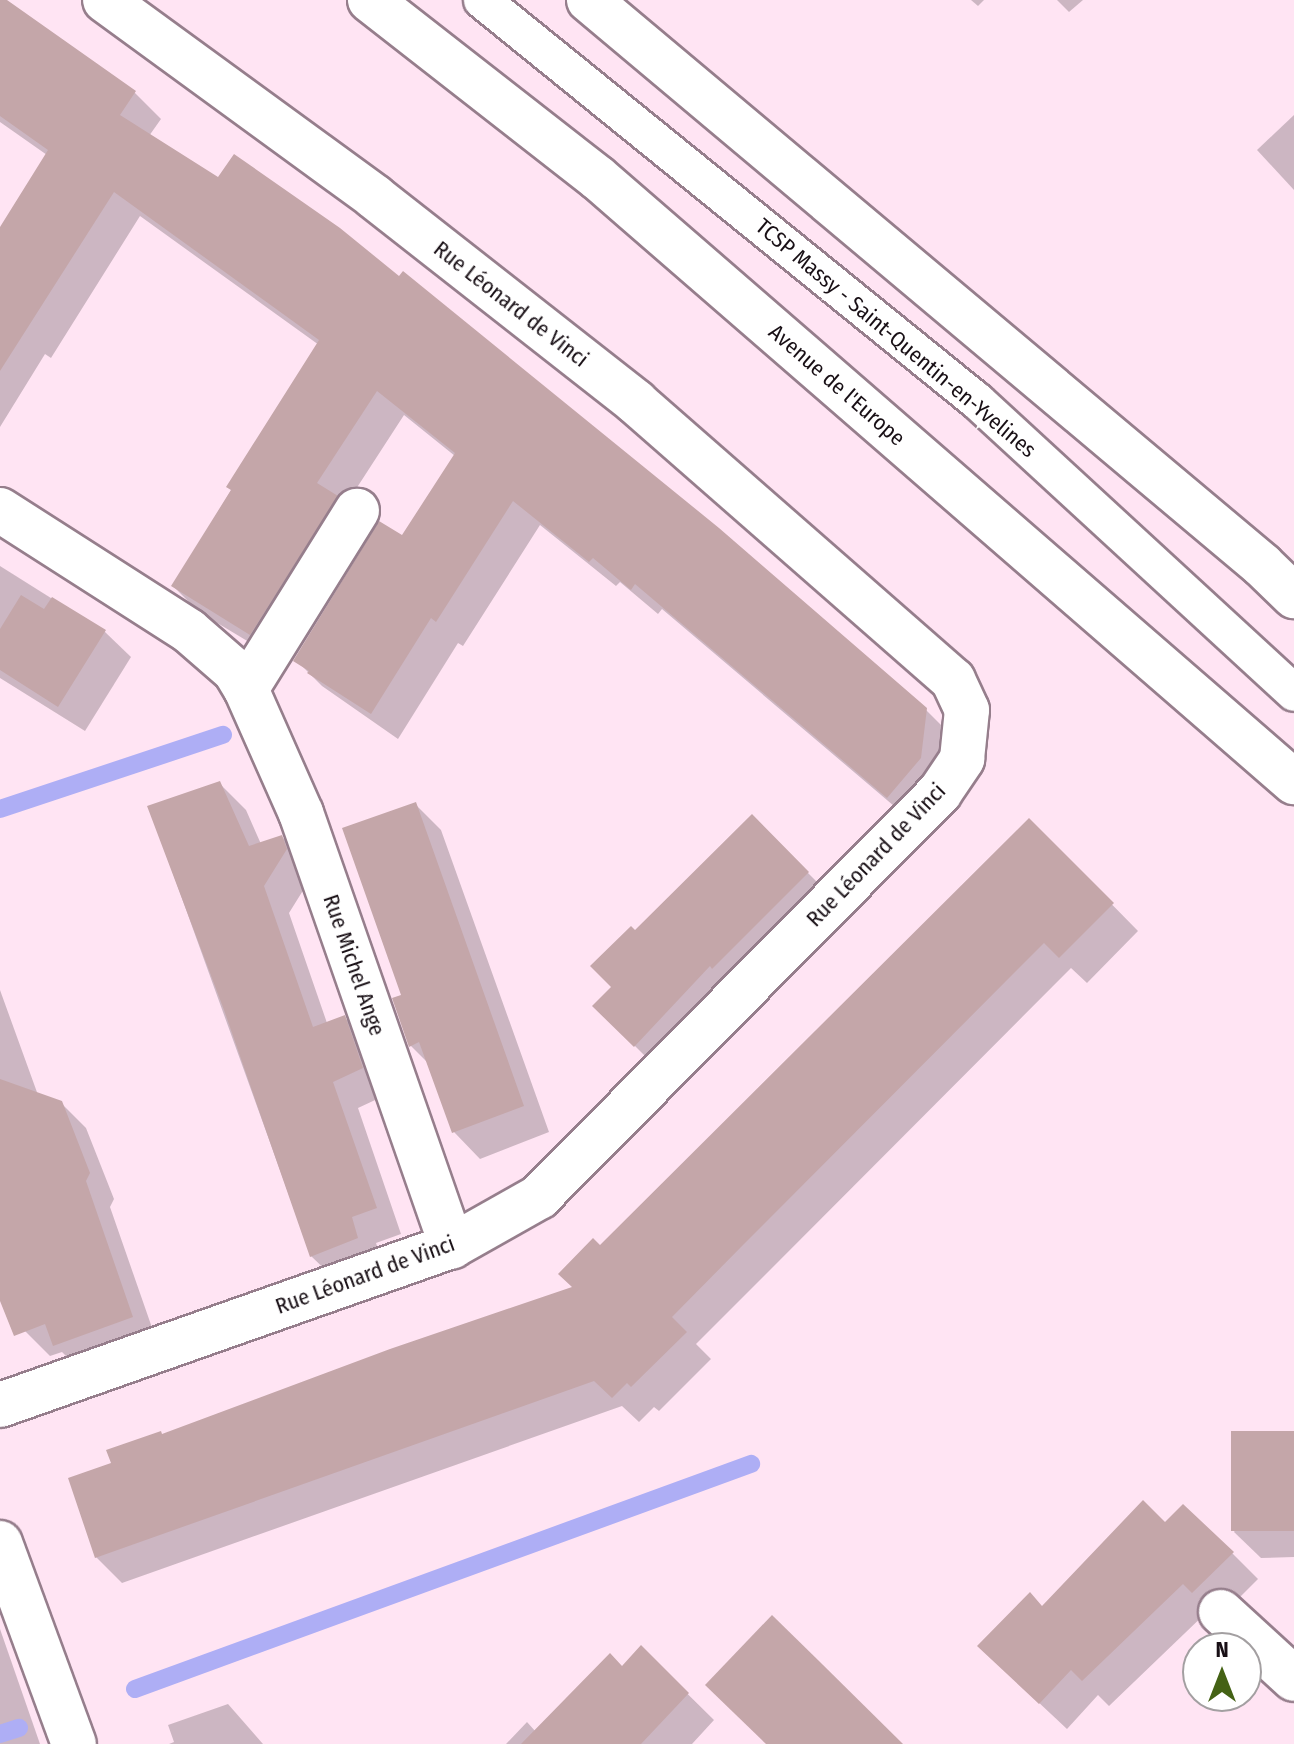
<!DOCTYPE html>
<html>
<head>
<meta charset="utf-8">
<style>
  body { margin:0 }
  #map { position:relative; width:1294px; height:1744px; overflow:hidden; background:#ffe4f3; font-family:"Fira Sans Condensed",sans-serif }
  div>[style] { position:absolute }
  .shadow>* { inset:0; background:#0003 }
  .stream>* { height:18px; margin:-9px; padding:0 9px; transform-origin:9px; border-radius:9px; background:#aeaef5 }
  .building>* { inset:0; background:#c4a6a9; transform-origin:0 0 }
  .roads { filter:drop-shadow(2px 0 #967e8c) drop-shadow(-2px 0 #967e8c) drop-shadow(0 2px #967e8c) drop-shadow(0 -2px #967e8c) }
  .service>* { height:36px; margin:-18px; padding:0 18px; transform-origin:18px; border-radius:18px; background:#fff }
  .minor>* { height:44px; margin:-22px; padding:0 22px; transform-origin:22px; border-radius:22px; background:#fff }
  .primary>* { height:44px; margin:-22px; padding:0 22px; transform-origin:22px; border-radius:22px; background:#fff }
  span { translate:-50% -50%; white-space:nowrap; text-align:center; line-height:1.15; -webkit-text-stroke:7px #fff; paint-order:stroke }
  .street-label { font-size:22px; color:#180f15 }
  .north { position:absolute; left:1182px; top:1632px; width:80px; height:80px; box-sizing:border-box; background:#fff; border:2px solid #a39fa1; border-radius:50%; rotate:0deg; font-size:22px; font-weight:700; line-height:32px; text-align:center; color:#180f15 }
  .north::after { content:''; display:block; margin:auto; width:28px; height:36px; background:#446215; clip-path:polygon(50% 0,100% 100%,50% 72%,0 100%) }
</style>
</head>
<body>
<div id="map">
  <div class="shadow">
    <i style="clip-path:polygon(971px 0,984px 0,978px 6px)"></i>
    <i style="clip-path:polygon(1057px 0,1083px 0,1069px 12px)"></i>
    <i style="clip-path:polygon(10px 5px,135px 93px,161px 119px,149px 136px,926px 710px,952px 736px,914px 823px,662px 609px,658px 614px,620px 582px,616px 586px,540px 525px,463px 646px,458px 643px,398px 739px,322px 686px,296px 660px,403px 538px,455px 456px,404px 415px,345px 506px,277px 659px,199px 612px,173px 586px,319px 345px,140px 216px,51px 358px,45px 354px,0 427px,0 231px,47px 155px,0 122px,0 19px)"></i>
    <i style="clip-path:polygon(1294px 115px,1294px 190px,1257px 150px)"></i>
    <i style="clip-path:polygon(0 566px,105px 632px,131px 657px,85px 731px,0 678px)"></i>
    <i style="clip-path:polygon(220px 784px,246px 810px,261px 844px,282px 837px,308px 863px,312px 876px,289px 913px,327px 1023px,344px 1017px,370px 1043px,388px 1094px,358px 1108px,401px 1234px,376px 1243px,383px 1264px,338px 1282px,311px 1256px,149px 807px)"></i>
    <i style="clip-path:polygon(415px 804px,441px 830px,549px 1132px,480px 1159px,454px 1132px,429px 1064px,411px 1046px,403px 996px)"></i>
    <i style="clip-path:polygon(752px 817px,834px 899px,661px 1072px,595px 1006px,613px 987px,635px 933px)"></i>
    <i style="clip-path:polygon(1029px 820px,1138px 931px,1087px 983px,1071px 968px,770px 1270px,696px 1344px,711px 1359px,659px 1411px,654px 1407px,639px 1422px,622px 1406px,122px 1583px,96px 1557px,114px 1464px,164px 1436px,575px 1288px,600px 1248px)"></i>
    <i style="clip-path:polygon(0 990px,38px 1095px,61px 1103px,86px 1128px,114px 1199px,110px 1207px,157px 1342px,80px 1370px,62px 1352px,50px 1356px,25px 1331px,0 1261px)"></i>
    <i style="clip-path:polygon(1294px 1433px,1294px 1557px,1261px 1558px,1234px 1532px)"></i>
    <i style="clip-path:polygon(1165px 1525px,1232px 1553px,1258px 1579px,1219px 1618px,1210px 1609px,1109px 1706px,1098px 1695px,1067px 1729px,1006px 1672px,1043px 1608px)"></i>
    <i style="clip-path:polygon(0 1629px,40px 1744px,0 1744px)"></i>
    <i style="clip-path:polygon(641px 1648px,714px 1720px,692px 1744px,506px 1744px,527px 1722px,536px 1732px,622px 1668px)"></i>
    <i style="clip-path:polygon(228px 1704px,263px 1744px,169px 1744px,174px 1742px,168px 1725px)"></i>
  </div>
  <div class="stream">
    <i style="left:0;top:809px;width:235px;rotate:-18.4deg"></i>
    <i style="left:135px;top:1689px;width:656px;rotate:-20.07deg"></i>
    <i style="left:0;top:1734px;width:20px;rotate:-18deg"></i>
  </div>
  <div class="building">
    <i style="clip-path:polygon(0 0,7px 0,136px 91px,120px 115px,218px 177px,234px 154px,340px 228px,399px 276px,403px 271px,719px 528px,927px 708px,921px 758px,887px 798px,635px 584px,631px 590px,593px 558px,589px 562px,513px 501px,436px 622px,431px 618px,371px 714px,307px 673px,309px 671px,293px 661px,379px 521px,402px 535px,455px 453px,377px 391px,317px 483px,338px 496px,250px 635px,171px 586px,231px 490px,226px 487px,319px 340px,114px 192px,0 371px,0 227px,48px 150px,0 116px)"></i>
    <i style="clip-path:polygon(21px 595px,44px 609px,52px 597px,106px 630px,58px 707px,0 670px,0 629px)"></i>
    <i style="clip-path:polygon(220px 781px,249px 846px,282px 835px,287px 849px,264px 886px,313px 1027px,345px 1015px,363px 1068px,333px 1082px,377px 1208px,352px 1217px,358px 1238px,310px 1257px,224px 1010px,147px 806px)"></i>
    <i style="clip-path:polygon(416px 802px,524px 1106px,452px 1133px,419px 1042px,409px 1047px,392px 998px,401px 995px,342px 828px)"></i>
    <i style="clip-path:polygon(752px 814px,809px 872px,712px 969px,710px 966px,634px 1047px,592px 1006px,611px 987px,590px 966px,631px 926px,635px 930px)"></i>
    <i style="clip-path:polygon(1029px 818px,1114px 903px,1059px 958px,1044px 943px,744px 1244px,672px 1317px,687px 1332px,631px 1387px,627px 1383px,612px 1398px,594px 1381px,95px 1558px,68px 1478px,111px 1463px,106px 1450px,161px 1431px,162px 1434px,390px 1349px,572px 1287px,558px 1274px,593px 1238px,600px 1245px)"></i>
    <i style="clip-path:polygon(0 1079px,62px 1101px,90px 1173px,86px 1181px,133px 1317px,53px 1346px,45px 1324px,14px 1336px,0 1301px)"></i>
    <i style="left:1294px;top:1431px;width:100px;height:63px;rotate:90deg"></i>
    <i style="clip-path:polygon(1143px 1500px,1165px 1522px,1183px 1504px,1234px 1552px,1192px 1593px,1183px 1584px,1082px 1681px,1071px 1670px,1039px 1704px,977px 1646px,1030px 1592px,1042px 1606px)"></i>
    <i style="clip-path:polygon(772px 1615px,820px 1662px,903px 1744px,766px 1744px,705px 1685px)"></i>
    <i style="clip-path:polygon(641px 1645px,689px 1693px,641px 1744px,521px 1744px,610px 1653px,622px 1666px)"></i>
  </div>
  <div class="roads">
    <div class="service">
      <i style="left:482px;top:0;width:637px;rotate:39.01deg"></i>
      <i style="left:977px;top:401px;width:431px;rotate:42.6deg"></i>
    </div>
    <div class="minor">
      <i style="left:0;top:510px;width:224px;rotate:32.6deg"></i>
      <i style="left:189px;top:631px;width:61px;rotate:41deg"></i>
      <i style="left:235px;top:671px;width:21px;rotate:59deg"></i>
      <i style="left:246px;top:689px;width:136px;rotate:66.1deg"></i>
      <i style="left:301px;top:813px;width:459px;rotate:70.8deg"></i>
      <i style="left:246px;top:689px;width:210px;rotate:-58.1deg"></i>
      <i style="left:0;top:1405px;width:479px;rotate:-19.4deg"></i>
      <i style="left:452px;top:1246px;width:100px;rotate:-29.4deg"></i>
      <i style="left:539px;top:1197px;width:570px;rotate:-45.28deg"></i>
      <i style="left:940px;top:792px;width:40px;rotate:-56deg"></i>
      <i style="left:962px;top:759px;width:49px;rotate:-84.2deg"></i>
      <i style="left:967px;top:710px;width:33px;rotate:-115deg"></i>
      <i style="left:953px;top:680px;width:422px;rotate:-138.8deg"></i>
      <i style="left:636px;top:402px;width:332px;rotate:-141.9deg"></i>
      <i style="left:375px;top:197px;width:334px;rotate:-143.9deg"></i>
      <i style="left:0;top:1543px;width:214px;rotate:69.8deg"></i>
      <i style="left:1221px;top:1612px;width:99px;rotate:42.5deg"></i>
    </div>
    <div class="primary">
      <i style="left:370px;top:0;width:289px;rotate:38deg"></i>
      <i style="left:598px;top:178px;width:922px;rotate:40.95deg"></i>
      <i style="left:589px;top:0;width:879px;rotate:40.01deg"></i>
      <i style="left:1262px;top:565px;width:45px;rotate:44.1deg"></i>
    </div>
  </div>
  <div class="street-label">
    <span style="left:511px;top:304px;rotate:38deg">Rue Léonard de Vinci</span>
    <span style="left:896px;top:338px;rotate:40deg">TCSP Massy - Saint-Quentin-en-Yvelines</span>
    <span style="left:837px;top:385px;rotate:41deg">Avenue de l'Europe</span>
    <span style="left:876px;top:855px;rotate:-46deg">Rue Léonard de Vinci</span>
    <span style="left:354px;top:965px;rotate:71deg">Rue Michel Ange</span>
    <span style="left:365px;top:1275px;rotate:-20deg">Rue Léonard de Vinci</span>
  </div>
  <div class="north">N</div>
</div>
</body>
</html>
